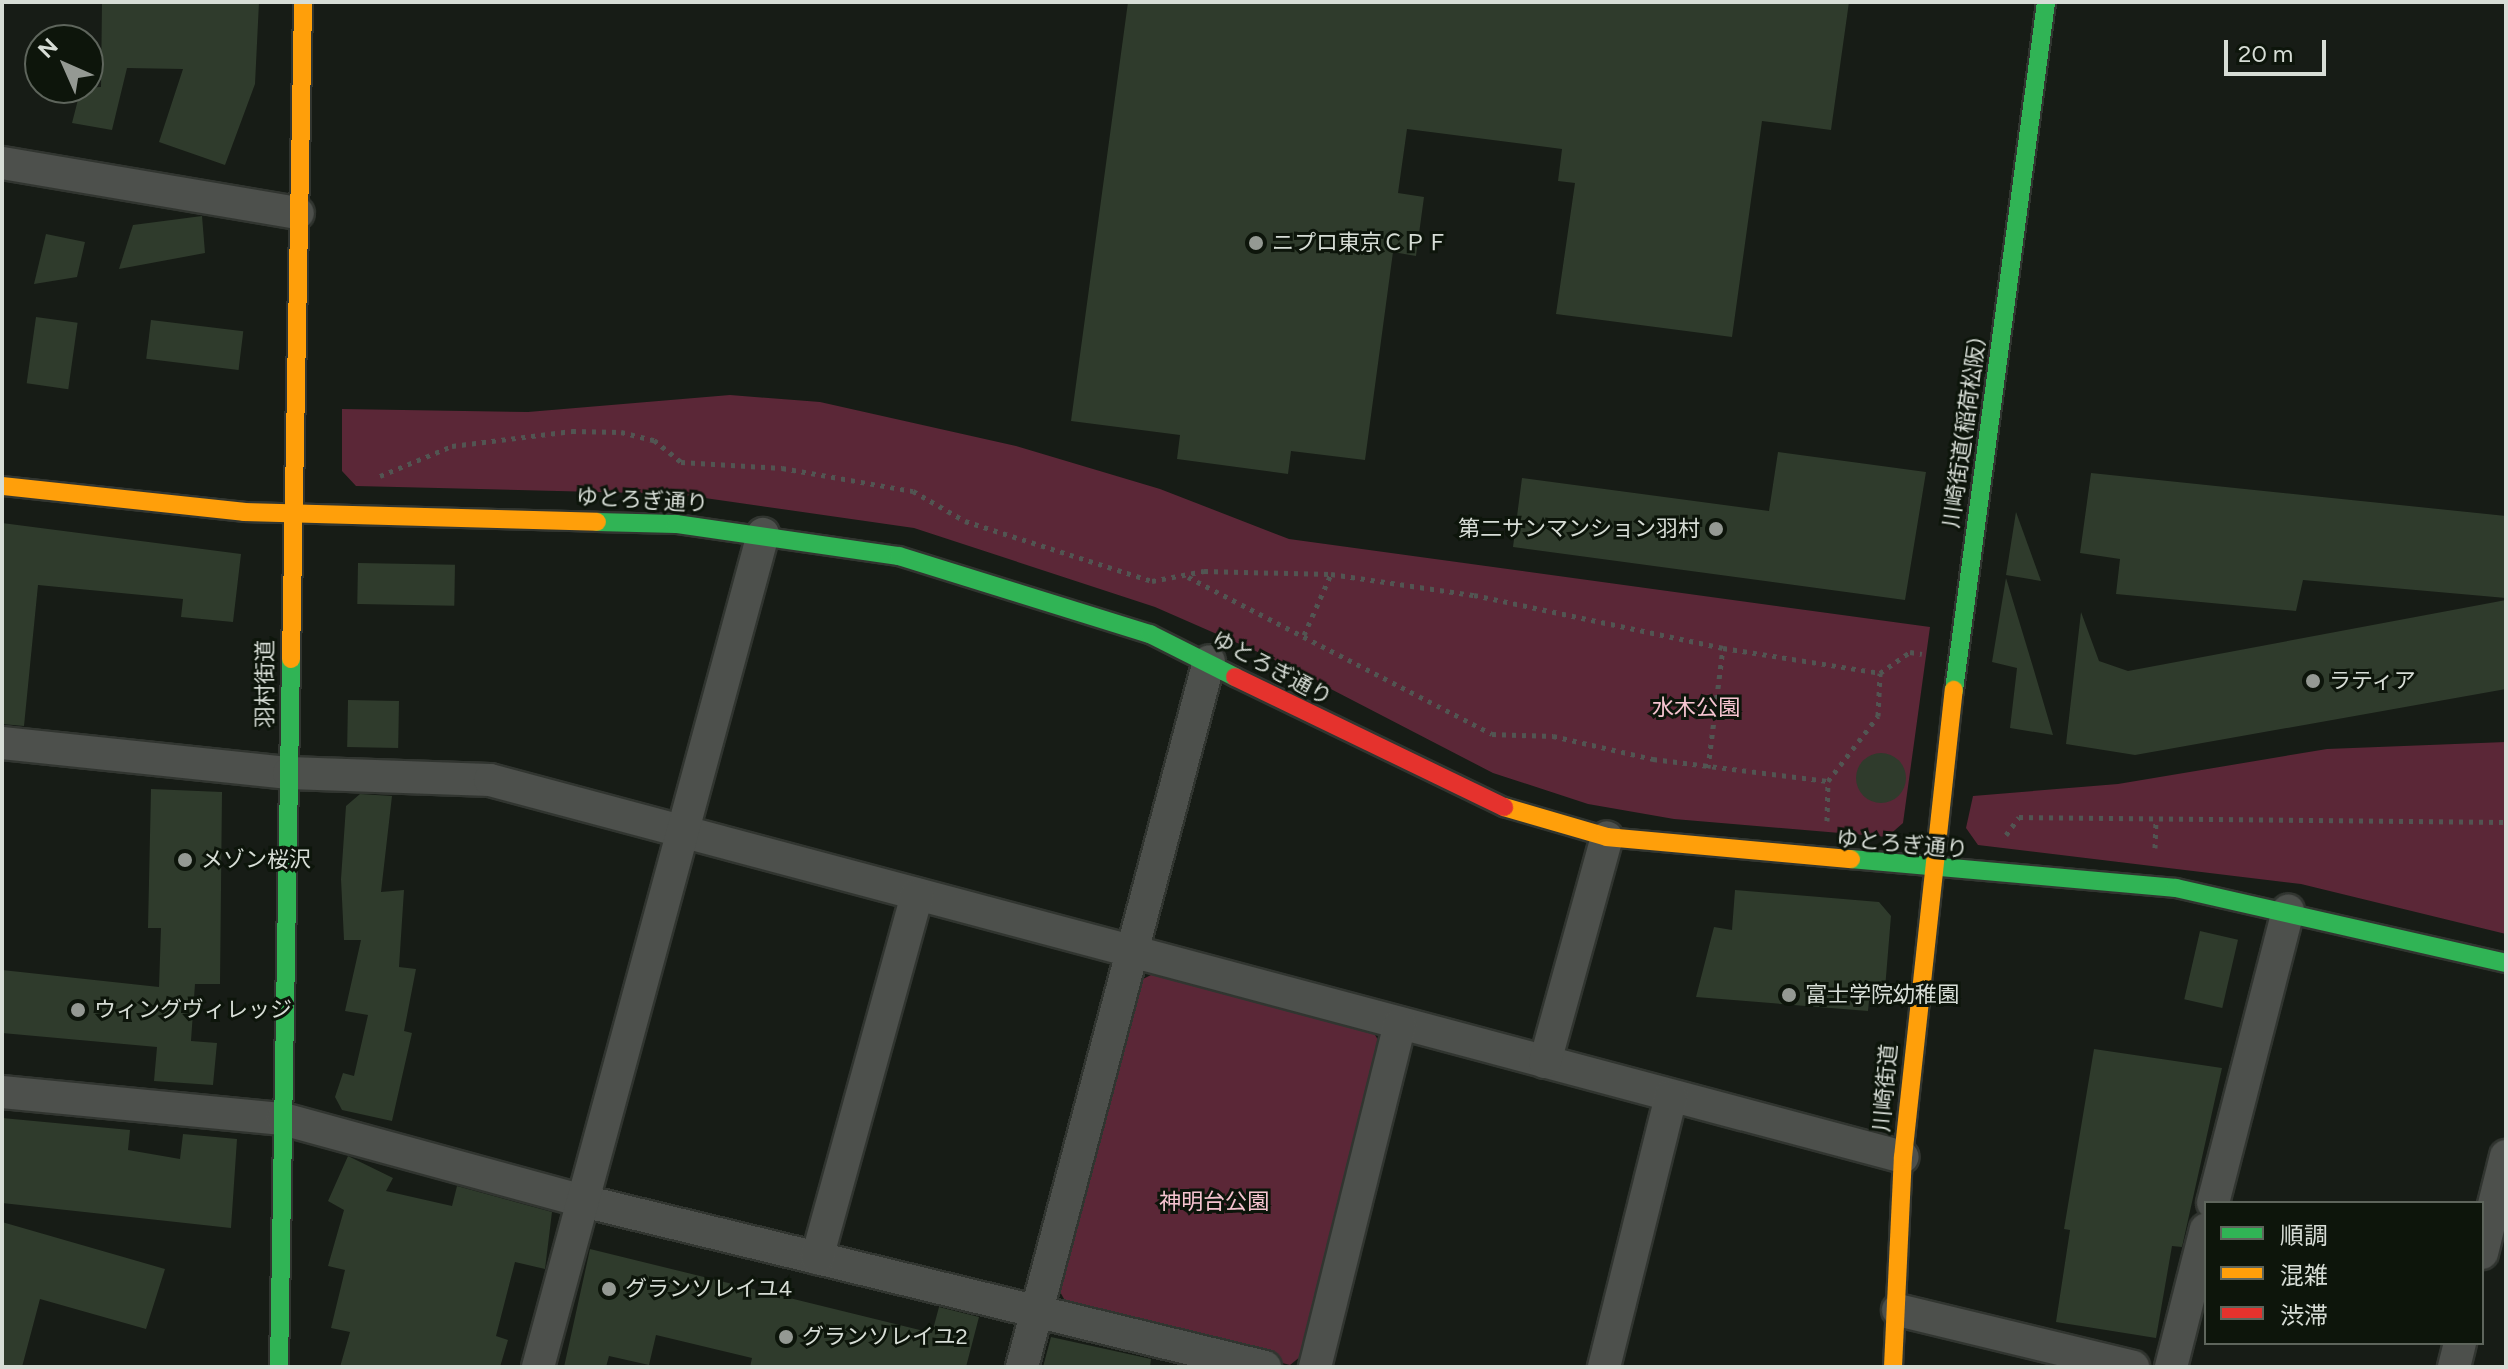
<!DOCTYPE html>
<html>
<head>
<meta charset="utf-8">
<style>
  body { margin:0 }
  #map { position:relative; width:2508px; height:1369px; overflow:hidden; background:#171c16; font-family:Figtree,"Noto Sans JP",sans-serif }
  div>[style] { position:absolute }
  .green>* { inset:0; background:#5b2737 }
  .building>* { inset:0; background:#2f3b2c; transform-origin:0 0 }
  .round { border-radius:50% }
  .path>* { height:5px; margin-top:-2.5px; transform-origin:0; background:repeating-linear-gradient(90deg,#525552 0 4px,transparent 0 10px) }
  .roads { filter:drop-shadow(2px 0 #313530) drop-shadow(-2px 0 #313530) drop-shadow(0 2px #313530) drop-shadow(0 -2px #313530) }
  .street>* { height:32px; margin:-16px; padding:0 16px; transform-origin:16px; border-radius:16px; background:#4d504c }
  .fast>* { height:18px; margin:-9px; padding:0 9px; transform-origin:9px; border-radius:9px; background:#30b455 }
  .slow>* { height:18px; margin:-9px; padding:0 9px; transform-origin:9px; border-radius:9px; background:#ff9f0a }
  .jam>* { height:18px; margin:-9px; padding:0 9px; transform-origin:9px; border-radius:9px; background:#e5322d }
  .dots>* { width:22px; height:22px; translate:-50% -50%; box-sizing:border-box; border:4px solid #0d150b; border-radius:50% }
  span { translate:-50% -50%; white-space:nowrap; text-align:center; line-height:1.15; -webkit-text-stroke:6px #0d150b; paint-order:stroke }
  .poi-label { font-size:22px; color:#d7ddd6 }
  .left { translate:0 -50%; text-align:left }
  .right { translate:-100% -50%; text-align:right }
  .street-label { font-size:22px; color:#d7ddd6 }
  .park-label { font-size:22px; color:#f6c4d0 }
  .frame { position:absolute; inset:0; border:4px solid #d7ddd6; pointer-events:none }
  .legend { position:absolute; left:2204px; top:1201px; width:280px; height:144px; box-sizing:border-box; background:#0d150b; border:2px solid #5e655c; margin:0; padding:10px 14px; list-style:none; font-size:24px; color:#d7ddd6 }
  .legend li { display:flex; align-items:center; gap:16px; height:40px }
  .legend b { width:40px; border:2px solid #5e655c }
  .north { position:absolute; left:24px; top:24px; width:80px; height:80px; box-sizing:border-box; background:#0d150b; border:2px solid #5e655c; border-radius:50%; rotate:315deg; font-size:22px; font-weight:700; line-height:32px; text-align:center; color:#d7ddd6 }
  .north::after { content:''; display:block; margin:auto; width:28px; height:36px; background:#949993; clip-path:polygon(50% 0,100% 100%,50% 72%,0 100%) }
  .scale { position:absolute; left:2224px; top:40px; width:102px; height:36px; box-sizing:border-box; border:4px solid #d7ddd6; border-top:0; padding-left:10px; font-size:24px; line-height:28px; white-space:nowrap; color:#d7ddd6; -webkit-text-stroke:6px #0d150b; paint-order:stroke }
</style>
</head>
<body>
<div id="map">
  <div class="green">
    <i style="clip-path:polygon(730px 395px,820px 402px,1016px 446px,1160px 489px,1289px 539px,1930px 627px,1903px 823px,1887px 837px,1674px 819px,1588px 804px,1493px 773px,1267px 656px,1155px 607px,914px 528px,677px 494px,356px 486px,342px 471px,342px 409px,528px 412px)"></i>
    <i style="clip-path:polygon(2506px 742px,2506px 934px,2301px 884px,1978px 845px,1966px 828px,1973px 796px,2118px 784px,2327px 749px)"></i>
    <i style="clip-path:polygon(1153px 974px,1372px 1030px,1383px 1048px,1306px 1352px,1290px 1365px,1068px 1306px,1059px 1290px,1141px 980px)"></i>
  </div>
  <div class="building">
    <i style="clip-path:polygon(102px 2px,259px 2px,255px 84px,225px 165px,159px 142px,183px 69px,127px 68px,112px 130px,72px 123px,81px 88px,101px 87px)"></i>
    <i style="clip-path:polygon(1128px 2px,1849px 2px,1831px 130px,1762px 121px,1732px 337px,1556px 314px,1575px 183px,1558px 181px,1562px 149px,1407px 129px,1398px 193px,1424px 197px,1416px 256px,1393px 252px,1365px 460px,1291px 451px,1288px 474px,1177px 459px,1180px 435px,1071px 421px)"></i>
    <i style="clip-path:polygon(202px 216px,205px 253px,119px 269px,133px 225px)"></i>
    <i style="clip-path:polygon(46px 234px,85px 242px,77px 277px,34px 284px)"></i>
    <i style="left:36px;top:317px;width:42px;height:67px;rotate:8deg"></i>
    <i style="left:151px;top:320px;width:93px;height:39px;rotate:7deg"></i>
    <i style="clip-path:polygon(1778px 452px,1926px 472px,1905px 600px,1513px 547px,1522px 478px,1769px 511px)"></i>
    <i style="clip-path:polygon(2091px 473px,2506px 516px,2506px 598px,2303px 580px,2296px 611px,2116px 594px,2120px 559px,2080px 553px)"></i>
    <i style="clip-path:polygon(2016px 512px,2041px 581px,2006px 575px)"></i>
    <i style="clip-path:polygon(2px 523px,241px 554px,233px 622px,181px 617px,183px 599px,38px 585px,24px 726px,2px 724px)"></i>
    <i style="left:358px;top:563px;width:97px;height:41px;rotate:1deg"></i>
    <i style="clip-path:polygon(2006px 578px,2033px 667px,2053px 735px,2010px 728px,2017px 668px,1992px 662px)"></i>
    <i style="clip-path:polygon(2506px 600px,2506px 689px,2135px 755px,2066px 744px,2081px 612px,2099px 661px,2128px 671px)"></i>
    <i style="left:348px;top:700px;width:51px;height:47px;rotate:1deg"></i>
    <i class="round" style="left:1856px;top:753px;width:50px;height:50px"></i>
    <i style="clip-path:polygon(151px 789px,222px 792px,220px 984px,195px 984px,191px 1041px,217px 1043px,213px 1085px,154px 1081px,157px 1047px,2px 1033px,2px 970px,159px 987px,161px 928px,148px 928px)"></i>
    <i style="clip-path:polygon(360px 794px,392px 796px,381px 892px,404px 890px,399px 967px,416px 969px,404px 1031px,412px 1033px,392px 1121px,342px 1110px,335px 1097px,343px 1073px,354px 1076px,368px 1015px,345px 1011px,361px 940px,344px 940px,341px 879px,346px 806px)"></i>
    <i style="clip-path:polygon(1735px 890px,1879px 902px,1891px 916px,1884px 1001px,1869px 1001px,1868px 1011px,1696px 997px,1714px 927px,1732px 930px)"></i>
    <i style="left:2200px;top:931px;width:39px;height:70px;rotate:13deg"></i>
    <i style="clip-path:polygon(2094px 1049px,2222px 1068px,2182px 1247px,2172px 1246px,2156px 1338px,2056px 1322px,2070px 1230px,2064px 1229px)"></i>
    <i style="clip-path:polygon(2px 1118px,130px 1130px,128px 1150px,180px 1159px,183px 1134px,237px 1139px,231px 1228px,2px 1203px)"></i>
    <i style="clip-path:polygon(348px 1156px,393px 1178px,386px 1191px,452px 1206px,457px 1186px,552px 1212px,545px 1269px,515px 1262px,496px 1336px,508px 1340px,500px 1367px,340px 1367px,350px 1332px,331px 1328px,345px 1270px,328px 1266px,344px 1210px,328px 1201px)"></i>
    <i style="clip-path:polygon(2px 1222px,165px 1269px,146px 1329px,40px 1299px,22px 1367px,2px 1367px)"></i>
    <i style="clip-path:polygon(590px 1249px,932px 1333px,939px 1307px,979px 1317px,966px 1367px,750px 1367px,752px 1358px,656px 1335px,649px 1365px,609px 1356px,606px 1367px,564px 1367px)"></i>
    <i style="clip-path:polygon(1051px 1337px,1151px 1359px,1150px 1367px,1043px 1367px)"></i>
  </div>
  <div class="path">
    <i style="left:380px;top:476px;width:78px;rotate:-22.6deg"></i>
    <i style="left:452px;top:446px;width:121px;rotate:-7.1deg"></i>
    <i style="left:572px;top:431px;width:49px;rotate:1.2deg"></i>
    <i style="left:621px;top:432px;width:34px;rotate:14deg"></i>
    <i style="left:654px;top:440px;width:35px;rotate:39deg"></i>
    <i style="left:681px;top:462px;width:101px;rotate:3.4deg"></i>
    <i style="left:782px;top:468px;width:133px;rotate:10deg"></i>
    <i style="left:913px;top:491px;width:60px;rotate:30deg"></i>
    <i style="left:965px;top:521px;width:196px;rotate:17.8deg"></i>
    <i style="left:1152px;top:581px;width:53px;rotate:-10.9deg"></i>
    <i style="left:1204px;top:571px;width:127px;rotate:1.4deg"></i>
    <i style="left:1331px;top:574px;width:145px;rotate:8.4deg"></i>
    <i style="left:1474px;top:595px;width:255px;rotate:12deg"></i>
    <i style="left:1723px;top:648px;width:159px;rotate:9deg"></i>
    <i style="left:1188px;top:577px;width:342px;rotate:27.3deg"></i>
    <i style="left:1492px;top:734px;width:61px;rotate:1.9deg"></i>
    <i style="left:1553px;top:736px;width:103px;rotate:13deg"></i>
    <i style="left:1653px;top:759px;width:176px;rotate:7.2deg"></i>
    <i style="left:1304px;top:635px;width:67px;rotate:-66.1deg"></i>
    <i style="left:1708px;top:768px;width:121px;rotate:-82.9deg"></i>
    <i style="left:1827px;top:821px;width:40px;rotate:-88.6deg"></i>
    <i style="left:1828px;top:781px;width:82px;rotate:-52.4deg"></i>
    <i style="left:1878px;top:716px;width:43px;rotate:-87.3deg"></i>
    <i style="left:1880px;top:673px;width:37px;rotate:-35deg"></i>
    <i style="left:1910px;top:652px;width:12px;rotate:9deg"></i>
    <i style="left:2006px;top:835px;width:22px;rotate:-54deg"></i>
    <i style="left:2019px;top:817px;width:487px;rotate:0.6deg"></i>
    <i style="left:2155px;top:848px;width:27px;rotate:-88deg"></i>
  </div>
  <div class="roads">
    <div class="street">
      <i style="left:2px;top:163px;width:300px;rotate:9.6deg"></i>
      <i style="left:2px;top:743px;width:289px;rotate:6deg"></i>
      <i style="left:289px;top:773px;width:201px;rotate:2deg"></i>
      <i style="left:490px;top:780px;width:1462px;rotate:14.94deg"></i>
      <i style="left:1545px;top:1062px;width:233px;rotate:-74.6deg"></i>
      <i style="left:2px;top:1092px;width:282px;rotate:5.5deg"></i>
      <i style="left:283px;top:1119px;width:311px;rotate:15.3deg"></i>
      <i style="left:583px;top:1201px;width:702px;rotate:13.68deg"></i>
      <i style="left:2213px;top:1203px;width:302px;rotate:-75.6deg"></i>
      <i style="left:2482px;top:1253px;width:100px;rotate:-76.1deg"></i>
      <i style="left:817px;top:1258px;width:377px;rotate:-74.6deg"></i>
      <i style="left:1898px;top:1310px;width:242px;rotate:13.6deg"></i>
      <i style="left:538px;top:1367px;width:863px;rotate:-74.88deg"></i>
      <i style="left:1022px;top:1367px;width:730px;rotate:-75.16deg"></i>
      <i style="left:1315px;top:1367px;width:354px;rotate:-76.1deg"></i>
      <i style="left:1604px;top:1367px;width:279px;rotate:-76.1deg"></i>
      <i style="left:2171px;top:1367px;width:142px;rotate:-75.8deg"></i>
      <i style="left:2454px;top:1367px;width:25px;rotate:-76deg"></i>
    </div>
    <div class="fast">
      <i style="left:597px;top:522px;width:79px;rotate:1.5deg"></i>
      <i style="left:676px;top:524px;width:225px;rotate:8.2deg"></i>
      <i style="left:899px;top:556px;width:263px;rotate:17.3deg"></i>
      <i style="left:1150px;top:634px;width:95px;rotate:26.8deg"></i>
      <i style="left:1954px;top:690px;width:694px;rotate:-82.38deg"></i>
      <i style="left:1851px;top:859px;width:326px;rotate:5.1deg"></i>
      <i style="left:2176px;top:888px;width:338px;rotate:12.8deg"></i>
      <i style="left:279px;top:1367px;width:708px;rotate:-89.03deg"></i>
    </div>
    <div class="slow">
      <i style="left:2px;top:486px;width:243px;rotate:6.1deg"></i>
      <i style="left:244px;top:512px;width:353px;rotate:1.6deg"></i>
      <i style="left:291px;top:659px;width:657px;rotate:-88.95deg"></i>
      <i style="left:1504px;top:807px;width:107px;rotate:16.2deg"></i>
      <i style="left:1607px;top:837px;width:245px;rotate:5.2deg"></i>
      <i style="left:1893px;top:1367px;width:210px;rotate:-87.3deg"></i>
      <i style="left:1903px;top:1157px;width:470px;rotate:-83.8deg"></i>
    </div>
    <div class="jam">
      <i style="left:1235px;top:677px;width:299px;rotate:25.8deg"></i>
    </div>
  </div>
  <div class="dots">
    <i style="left:1256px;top:243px;background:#949993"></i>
    <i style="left:1716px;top:529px;background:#949993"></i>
    <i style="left:2313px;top:681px;background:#949993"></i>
    <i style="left:185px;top:860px;background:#949993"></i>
    <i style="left:1789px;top:995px;background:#949993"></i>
    <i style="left:78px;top:1010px;background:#949993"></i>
    <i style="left:609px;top:1289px;background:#949993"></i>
    <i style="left:786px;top:1337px;background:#949993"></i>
  </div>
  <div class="poi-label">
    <span class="left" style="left:1272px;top:243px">ニプロ東京ＣＰＦ</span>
    <span class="right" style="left:1700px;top:529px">第二サンマンション羽村</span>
    <span class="left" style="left:2329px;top:681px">ラティア</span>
    <span class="left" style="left:201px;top:860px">メゾン桜沢</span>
    <span class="left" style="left:1805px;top:995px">富士学院幼稚園</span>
    <span class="left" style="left:94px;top:1010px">ウィングヴィレッジ</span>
    <span class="left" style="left:625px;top:1289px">グランソレイユ4</span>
    <span class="left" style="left:802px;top:1337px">グランソレイユ2</span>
  </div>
  <div class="street-label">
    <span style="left:1964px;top:433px;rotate:-82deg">川崎街道(稲荷松阪)</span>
    <span style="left:642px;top:500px;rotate:3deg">ゆとろぎ通り</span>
    <span style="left:1272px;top:668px;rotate:28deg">ゆとろぎ通り</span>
    <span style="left:265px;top:684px;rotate:-90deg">羽村街道</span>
    <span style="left:1902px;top:844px;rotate:5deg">ゆとろぎ通り</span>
    <span style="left:1885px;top:1088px;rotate:-85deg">川崎街道</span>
  </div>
  <div class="park-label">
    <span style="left:1696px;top:708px">水木公園</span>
    <span style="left:1214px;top:1202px">神明台公園</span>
  </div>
  <div class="frame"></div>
  <ul class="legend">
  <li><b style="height:10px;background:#30b455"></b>順調</li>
  <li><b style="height:10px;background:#ff9f0a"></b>混雑</li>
  <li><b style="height:10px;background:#e5322d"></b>渋滞</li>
  </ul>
  <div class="north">N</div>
  <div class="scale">20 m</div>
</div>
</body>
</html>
